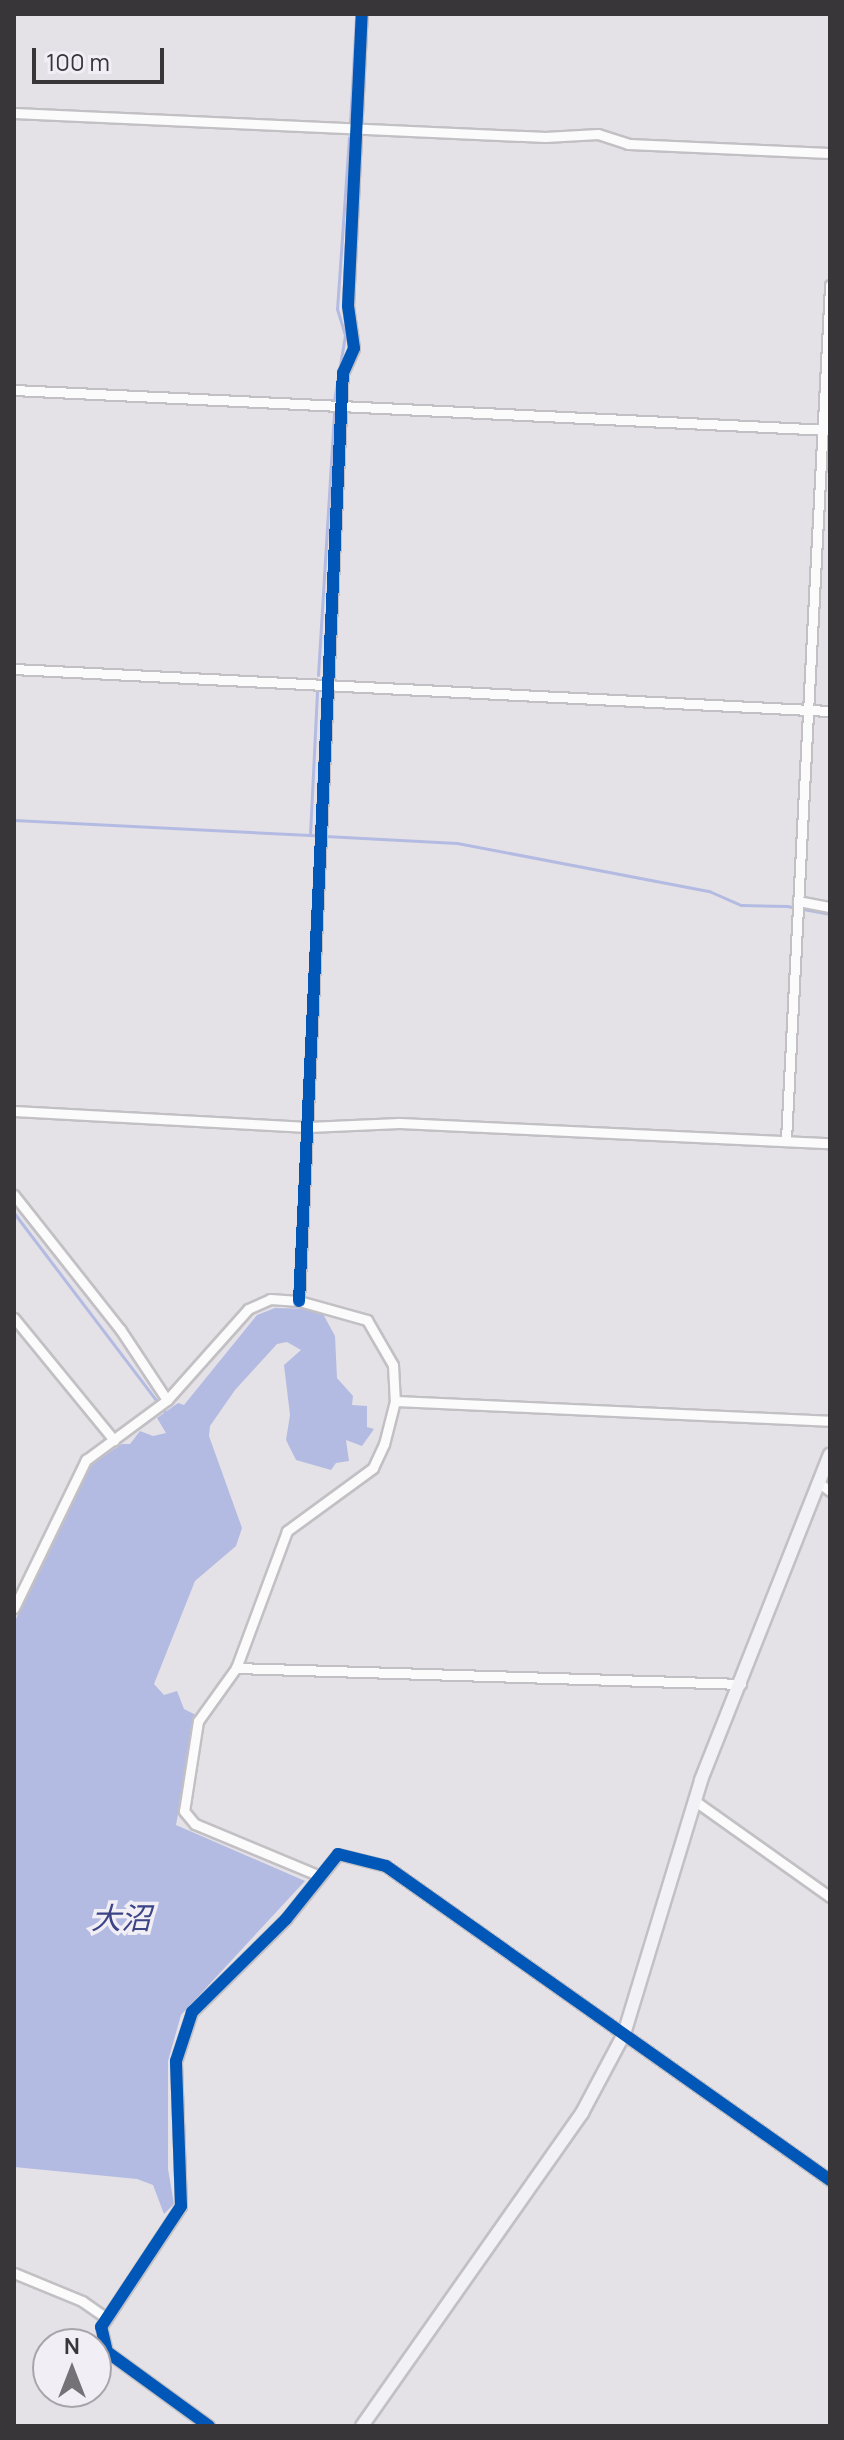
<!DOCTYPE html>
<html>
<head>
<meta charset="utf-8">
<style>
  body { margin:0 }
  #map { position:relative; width:844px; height:2440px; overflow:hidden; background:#e4e2e6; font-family:Manrope,"Noto Sans JP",sans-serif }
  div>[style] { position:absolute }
  .water>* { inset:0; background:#b4bbe2 }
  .stream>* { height:3px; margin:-1.5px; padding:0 1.5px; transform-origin:1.5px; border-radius:1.5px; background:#b4bbe2 }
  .roads { filter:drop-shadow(2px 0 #c2c0c4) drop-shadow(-2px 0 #c2c0c4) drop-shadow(0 2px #c2c0c4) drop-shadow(0 -2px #c2c0c4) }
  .street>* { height:9px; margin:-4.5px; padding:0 4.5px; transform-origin:4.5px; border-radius:4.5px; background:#fbfbfb }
  .secondary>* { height:12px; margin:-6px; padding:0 6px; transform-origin:6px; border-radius:6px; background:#f2f1f5 }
  .cycleway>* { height:12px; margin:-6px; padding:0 6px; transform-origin:6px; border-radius:6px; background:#0057b8 }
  span { translate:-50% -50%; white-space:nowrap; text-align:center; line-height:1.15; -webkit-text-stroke:7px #f2eef5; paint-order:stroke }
  .water-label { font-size:30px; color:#3c4486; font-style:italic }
  .frame { position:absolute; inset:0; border:16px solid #383639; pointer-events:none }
  .north { position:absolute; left:32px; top:2328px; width:80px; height:80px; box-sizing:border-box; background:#f2eef5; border:2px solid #a8a4aa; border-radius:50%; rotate:0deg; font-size:22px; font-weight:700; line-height:32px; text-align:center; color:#383639 }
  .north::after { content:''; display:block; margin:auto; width:28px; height:36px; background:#747276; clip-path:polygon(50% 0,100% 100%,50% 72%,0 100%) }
  .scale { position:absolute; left:32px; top:48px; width:132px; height:36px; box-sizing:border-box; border:4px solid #383639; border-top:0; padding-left:10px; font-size:24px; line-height:28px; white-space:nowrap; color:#383639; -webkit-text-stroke:6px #f2eef5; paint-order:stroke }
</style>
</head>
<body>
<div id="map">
  <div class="water">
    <i style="clip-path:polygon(275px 1308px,318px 1309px,323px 1314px,335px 1336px,337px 1378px,353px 1396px,352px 1405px,367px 1406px,367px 1427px,374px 1429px,362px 1446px,346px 1440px,349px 1461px,336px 1463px,331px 1470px,296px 1460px,286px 1440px,290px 1415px,284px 1365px,301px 1350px,287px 1342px,277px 1344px,235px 1390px,210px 1426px,209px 1436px,242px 1528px,236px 1546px,195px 1581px,154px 1684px,164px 1695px,177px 1691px,184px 1709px,196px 1715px,176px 1825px,305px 1881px,181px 2015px,168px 2061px,168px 2169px,174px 2204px,164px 2214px,153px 2185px,137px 2179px,14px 2167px,14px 1623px,92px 1464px,122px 1444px,130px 1444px,140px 1431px,153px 1436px,166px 1433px,157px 1418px,178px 1403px,184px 1405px,257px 1315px)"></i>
  </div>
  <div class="stream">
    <i style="left:350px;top:123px;width:109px;rotate:-86.8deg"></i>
    <i style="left:334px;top:401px;width:67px;rotate:-80.5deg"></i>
    <i style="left:345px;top:335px;width:27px;rotate:-107deg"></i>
    <i style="left:337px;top:309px;width:172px;rotate:-86deg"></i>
    <i style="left:318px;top:675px;width:263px;rotate:-86.5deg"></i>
    <i style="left:14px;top:820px;width:301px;rotate:2.9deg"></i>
    <i style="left:310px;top:835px;width:144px;rotate:-87.2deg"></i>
    <i style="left:325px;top:836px;width:132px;rotate:3deg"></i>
    <i style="left:457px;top:843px;width:257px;rotate:10.8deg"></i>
    <i style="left:709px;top:891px;width:35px;rotate:24deg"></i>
    <i style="left:741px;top:905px;width:46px;rotate:1.2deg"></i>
    <i style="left:787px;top:906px;width:44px;rotate:10.5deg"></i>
    <i style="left:14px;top:1213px;width:251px;rotate:52.8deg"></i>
  </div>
  <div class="roads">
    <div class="street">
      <i style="left:14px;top:113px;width:532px;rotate:2.59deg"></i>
      <i style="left:545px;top:137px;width:53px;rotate:-3.2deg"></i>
      <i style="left:598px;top:134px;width:32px;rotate:18deg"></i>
      <i style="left:628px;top:144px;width:202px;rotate:2.6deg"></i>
      <i style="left:14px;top:390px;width:817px;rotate:2.81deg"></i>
      <i style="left:14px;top:669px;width:817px;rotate:2.95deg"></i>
      <i style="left:798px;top:901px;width:33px;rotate:11deg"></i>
      <i style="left:14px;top:1111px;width:294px;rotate:3.1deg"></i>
      <i style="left:308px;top:1127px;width:91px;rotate:-2.5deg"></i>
      <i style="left:399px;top:1123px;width:431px;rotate:2.7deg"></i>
      <i style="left:786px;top:1140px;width:856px;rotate:-87.05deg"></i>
      <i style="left:14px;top:1195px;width:171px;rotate:51.7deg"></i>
      <i style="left:120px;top:1329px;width:85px;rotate:56.5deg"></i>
      <i style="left:299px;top:1301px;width:929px;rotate:-87.29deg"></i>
      <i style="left:343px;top:373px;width:27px;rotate:-66deg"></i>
      <i style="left:354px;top:348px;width:42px;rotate:-98.1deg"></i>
      <i style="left:348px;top:306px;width:292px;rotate:-87.3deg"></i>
      <i style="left:14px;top:1318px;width:158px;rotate:50.7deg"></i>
      <i style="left:395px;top:1401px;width:435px;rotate:2.6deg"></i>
      <i style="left:819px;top:1483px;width:14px;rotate:36deg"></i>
      <i style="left:14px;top:1608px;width:165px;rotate:-64.1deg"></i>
      <i style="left:86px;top:1460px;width:101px;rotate:-36.5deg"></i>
      <i style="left:167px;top:1400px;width:122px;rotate:-48.3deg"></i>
      <i style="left:248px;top:1309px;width:24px;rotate:-24deg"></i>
      <i style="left:270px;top:1299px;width:29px;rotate:4deg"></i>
      <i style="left:299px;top:1301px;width:71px;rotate:15.6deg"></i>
      <i style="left:367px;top:1320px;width:52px;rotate:60deg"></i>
      <i style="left:393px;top:1365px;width:36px;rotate:87deg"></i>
      <i style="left:395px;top:1401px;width:44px;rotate:104.3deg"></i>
      <i style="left:384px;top:1444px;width:26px;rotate:115deg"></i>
      <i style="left:373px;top:1468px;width:107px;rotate:143.8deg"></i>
      <i style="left:287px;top:1531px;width:146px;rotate:110.4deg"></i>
      <i style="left:236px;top:1668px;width:65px;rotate:125.6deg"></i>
      <i style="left:198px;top:1721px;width:91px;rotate:98.8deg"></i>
      <i style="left:184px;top:1811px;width:17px;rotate:50deg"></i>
      <i style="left:195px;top:1824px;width:135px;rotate:22.6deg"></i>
      <i style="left:236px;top:1668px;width:505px;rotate:1.81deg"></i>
      <i style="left:695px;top:1801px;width:166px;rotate:35.4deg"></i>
      <i style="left:14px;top:2273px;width:74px;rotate:22.4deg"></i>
      <i style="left:82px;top:2301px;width:28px;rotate:35deg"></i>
      <i style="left:209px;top:2426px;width:126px;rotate:-144deg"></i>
      <i style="left:107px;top:2352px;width:26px;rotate:-103deg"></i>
      <i style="left:101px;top:2327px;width:145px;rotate:-56.5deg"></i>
      <i style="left:181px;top:2206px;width:145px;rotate:-92deg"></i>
      <i style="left:176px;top:2061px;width:52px;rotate:-71.9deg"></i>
      <i style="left:192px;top:2012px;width:132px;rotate:-44.7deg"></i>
      <i style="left:286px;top:1919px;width:83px;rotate:-51.3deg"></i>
      <i style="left:338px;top:1854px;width:49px;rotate:14deg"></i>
      <i style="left:386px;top:1866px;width:544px;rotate:35.27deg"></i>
    </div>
    <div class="secondary">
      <i style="left:362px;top:2426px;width:383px;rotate:-54.9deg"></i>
      <i style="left:582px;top:2113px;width:89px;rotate:-62deg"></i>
      <i style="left:624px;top:2034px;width:265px;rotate:-73.1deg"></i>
      <i style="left:701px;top:1780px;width:350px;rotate:-68.4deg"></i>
    </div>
  </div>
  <div class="cycleway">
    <i style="left:299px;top:1301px;width:929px;rotate:-87.29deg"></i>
    <i style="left:343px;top:373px;width:27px;rotate:-66deg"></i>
    <i style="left:354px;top:348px;width:42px;rotate:-98.1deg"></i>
    <i style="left:348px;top:306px;width:292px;rotate:-87.3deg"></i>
    <i style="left:209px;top:2426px;width:126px;rotate:-144deg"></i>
    <i style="left:107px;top:2352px;width:26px;rotate:-103deg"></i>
    <i style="left:101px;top:2327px;width:145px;rotate:-56.5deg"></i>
    <i style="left:181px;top:2206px;width:145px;rotate:-92deg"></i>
    <i style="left:176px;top:2061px;width:52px;rotate:-71.9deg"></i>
    <i style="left:192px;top:2012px;width:132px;rotate:-44.7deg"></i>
    <i style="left:286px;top:1919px;width:83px;rotate:-51.3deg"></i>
    <i style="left:338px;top:1854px;width:49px;rotate:14deg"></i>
    <i style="left:386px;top:1866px;width:544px;rotate:35.27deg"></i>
  </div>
  <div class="water-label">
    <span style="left:121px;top:1918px">大沼</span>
  </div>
  <div class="frame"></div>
  <div class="north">N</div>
  <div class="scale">100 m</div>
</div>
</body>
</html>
